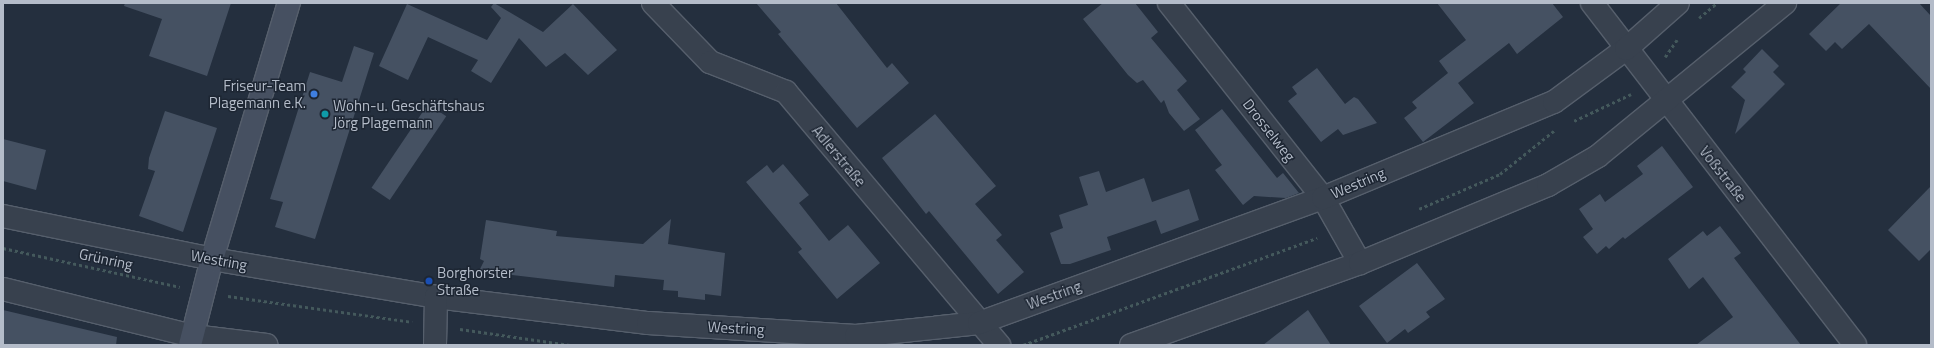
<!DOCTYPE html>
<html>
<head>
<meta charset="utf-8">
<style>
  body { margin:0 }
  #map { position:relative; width:1934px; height:348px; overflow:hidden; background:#242f3e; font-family:"Titillium Web",sans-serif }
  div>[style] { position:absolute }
  .building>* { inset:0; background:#455162; transform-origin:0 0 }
  .path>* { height:2.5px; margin-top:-1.25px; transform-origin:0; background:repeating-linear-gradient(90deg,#44595c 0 3px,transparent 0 6px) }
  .roads { filter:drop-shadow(1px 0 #565f6c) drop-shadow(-1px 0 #565f6c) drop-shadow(0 1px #565f6c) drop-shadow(0 -1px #565f6c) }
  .minor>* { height:22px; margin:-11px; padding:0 11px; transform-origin:11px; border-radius:11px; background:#38414e }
  .secondary>* { height:22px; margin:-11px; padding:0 11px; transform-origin:11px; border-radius:11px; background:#465061 }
  .dots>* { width:11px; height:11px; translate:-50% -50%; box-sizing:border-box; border:2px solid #1d2633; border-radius:50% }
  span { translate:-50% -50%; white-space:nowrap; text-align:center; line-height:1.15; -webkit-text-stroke:3px #1d2633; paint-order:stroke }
  .poi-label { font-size:15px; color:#b4bcc9 }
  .right { translate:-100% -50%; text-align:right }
  .left { translate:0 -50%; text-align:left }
  .street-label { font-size:15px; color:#b4bcc9 }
  .frame { position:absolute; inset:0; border:4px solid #b4bcc9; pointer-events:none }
</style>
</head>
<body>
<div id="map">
  <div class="building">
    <i style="clip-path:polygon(125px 3px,231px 3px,207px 76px,149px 56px,162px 19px,124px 6px)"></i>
    <i style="clip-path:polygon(494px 3px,543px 32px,573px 4px,617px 50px,588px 75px,565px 53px,546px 67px,519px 38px,491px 83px,471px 71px,478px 60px,428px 37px,408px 80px,379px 66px,407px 4px,487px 40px,501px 18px,491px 7px)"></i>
    <i style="clip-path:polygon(756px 3px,836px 3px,887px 68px,892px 63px,909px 83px,857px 128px,778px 34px,781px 32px)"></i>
    <i style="clip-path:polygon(1103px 3px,1135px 3px,1158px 32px,1151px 38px,1187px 81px,1177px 90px,1200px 119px,1184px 131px,1169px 113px,1164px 100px,1161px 103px,1143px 80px,1137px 83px,1128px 75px,1083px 19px)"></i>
    <i style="clip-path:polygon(1437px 3px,1552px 3px,1563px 17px,1517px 54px,1509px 43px,1458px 83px,1474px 103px,1423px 142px,1404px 118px,1417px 108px,1412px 102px,1448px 73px,1439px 61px,1466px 40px)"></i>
    <i style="clip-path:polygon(1841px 3px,1919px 3px,1931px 16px,1931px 89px,1869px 24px,1842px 49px,1835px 42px,1826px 51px,1809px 34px)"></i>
    <i style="clip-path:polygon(354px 46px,374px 53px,315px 239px,275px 227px,283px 202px,270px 199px,310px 72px,342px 82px)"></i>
    <i style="clip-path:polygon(1762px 49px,1779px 66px,1773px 72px,1785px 84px,1735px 134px,1745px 100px,1731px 87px,1746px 72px,1743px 69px)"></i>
    <i style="clip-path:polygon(1317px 68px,1345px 104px,1354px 97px,1358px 99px,1377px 123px,1343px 135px,1338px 129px,1321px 142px,1288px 101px,1297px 94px,1292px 87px)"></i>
    <i style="left:428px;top:104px;width:22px;height:101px;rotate:34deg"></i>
    <i style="clip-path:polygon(1222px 109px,1277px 178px,1283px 173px,1299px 193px,1286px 198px,1254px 196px,1243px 205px,1215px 170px,1222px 165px,1195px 130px)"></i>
    <i style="clip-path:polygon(165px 111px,217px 128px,183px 232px,139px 216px,155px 171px,148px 169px,149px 158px)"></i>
    <i style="clip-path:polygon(935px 114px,996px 186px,975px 204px,1002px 235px,996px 240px,1024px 272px,998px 294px,929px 211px,926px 214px,882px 158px)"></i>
    <i style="clip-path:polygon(3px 139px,46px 150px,36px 190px,3px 181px)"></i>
    <i style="clip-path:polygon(1662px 146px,1693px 187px,1625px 239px,1623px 237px,1609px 249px,1606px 246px,1597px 254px,1583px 237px,1593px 229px,1579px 209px,1600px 194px,1605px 202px,1643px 174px,1637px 166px)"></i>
    <i style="clip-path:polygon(783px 164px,809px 195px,799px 203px,829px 241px,848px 225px,880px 263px,837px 299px,798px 252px,802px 249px,746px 182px,767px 165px,773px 173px)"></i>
    <i style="clip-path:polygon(1099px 171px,1106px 192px,1144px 178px,1152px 202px,1189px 189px,1199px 220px,1161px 234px,1156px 220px,1107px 237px,1111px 250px,1070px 264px,1061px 264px,1050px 233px,1063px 228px,1059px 215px,1088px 205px,1079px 177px)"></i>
    <i style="clip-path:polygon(1931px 186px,1931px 249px,1919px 261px,1888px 230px)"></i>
    <i style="clip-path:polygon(671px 219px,668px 244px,725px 253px,721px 296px,705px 294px,705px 300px,678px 297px,678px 291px,663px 290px,664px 280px,615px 275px,614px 287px,479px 271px,484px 261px,480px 259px,486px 220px,557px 231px,556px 236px,643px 244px)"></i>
    <i style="clip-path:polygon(1720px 226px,1741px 253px,1734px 258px,1801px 345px,1696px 345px,1733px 317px,1703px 277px,1689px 289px,1668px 259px,1703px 231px,1707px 236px)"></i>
    <i style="clip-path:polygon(1417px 263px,1445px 299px,1426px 312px,1430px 317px,1408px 333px,1405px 329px,1387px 343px,1359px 306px)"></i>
    <i style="clip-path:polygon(3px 310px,117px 337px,116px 345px,3px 345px)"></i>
    <i style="clip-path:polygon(1308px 310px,1331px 345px,1263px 345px)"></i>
  </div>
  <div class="path">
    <i style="left:1699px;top:18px;width:23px;rotate:-40deg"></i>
    <i style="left:1665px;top:57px;width:21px;rotate:-55deg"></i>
    <i style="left:1574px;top:121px;width:63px;rotate:-25.3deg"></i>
    <i style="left:1419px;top:209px;width:88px;rotate:-23.4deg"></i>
    <i style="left:1500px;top:174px;width:70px;rotate:-38.7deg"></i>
    <i style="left:3px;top:248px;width:181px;rotate:12.4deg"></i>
    <i style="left:228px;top:296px;width:186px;rotate:8deg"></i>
    <i style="left:460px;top:329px;width:111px;rotate:8.3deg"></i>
    <i style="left:1023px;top:345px;width:313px;rotate:-20deg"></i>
  </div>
  <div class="roads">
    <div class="minor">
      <i style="left:653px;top:3px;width:82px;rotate:46deg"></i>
      <i style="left:710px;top:62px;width:82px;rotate:21.5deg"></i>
      <i style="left:786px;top:92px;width:331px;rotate:49.9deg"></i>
      <i style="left:1169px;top:3px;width:248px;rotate:51.7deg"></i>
      <i style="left:1323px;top:198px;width:75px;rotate:60.4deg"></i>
      <i style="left:1592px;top:3px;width:431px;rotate:52.4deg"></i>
      <i style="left:3px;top:216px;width:213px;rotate:11.6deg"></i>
      <i style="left:212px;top:259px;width:227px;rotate:9.6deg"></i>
      <i style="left:436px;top:297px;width:214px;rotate:7deg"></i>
      <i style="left:648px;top:323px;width:208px;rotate:3.6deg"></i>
      <i style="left:856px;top:336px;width:124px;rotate:-6deg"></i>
      <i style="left:979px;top:323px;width:366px;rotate:-20deg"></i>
      <i style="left:1323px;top:198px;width:250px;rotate:-22.6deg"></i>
      <i style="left:1554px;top:102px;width:89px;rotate:-36.4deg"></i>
      <i style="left:1626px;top:49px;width:69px;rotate:-41.5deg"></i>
      <i style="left:3px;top:289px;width:196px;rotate:13.9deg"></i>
      <i style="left:193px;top:336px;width:74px;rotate:7deg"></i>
      <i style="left:435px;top:345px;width:48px;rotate:-88.8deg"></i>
      <i style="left:1131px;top:345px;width:243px;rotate:-19.7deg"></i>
      <i style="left:1360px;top:263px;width:204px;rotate:-22.5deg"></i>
      <i style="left:1548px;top:185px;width:58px;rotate:-30.1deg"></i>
      <i style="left:1598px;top:156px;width:242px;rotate:-39.3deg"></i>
    </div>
    <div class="secondary">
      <i style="left:190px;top:345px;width:89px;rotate:-75.7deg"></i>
      <i style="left:212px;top:259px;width:267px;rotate:-73.3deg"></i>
    </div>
  </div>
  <div class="dots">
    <i style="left:314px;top:94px;background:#3f7fe0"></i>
    <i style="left:325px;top:114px;background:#0f9aa8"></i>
    <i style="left:429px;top:281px;background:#1a4fb4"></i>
  </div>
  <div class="poi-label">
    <span class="right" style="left:306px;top:94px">Friseur-Team<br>Plagemann e.K.</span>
    <span class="left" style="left:333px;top:114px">Wohn-u. Geschäftshaus<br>Jörg Plagemann</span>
    <span class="left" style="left:437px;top:281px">Borghorster<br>Straße</span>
  </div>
  <div class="street-label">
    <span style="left:1269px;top:130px;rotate:52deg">Drosselweg</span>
    <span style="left:839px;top:156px;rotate:50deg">Adlerstraße</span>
    <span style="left:1723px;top:174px;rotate:52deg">Voßstraße</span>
    <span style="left:1358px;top:183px;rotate:-23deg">Westring</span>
    <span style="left:106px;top:259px;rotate:12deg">Grünring</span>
    <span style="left:219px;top:260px;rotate:10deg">Westring</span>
    <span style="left:1054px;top:295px;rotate:-20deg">Westring</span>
    <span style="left:736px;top:328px;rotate:3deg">Westring</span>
  </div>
  <div class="frame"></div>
</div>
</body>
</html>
